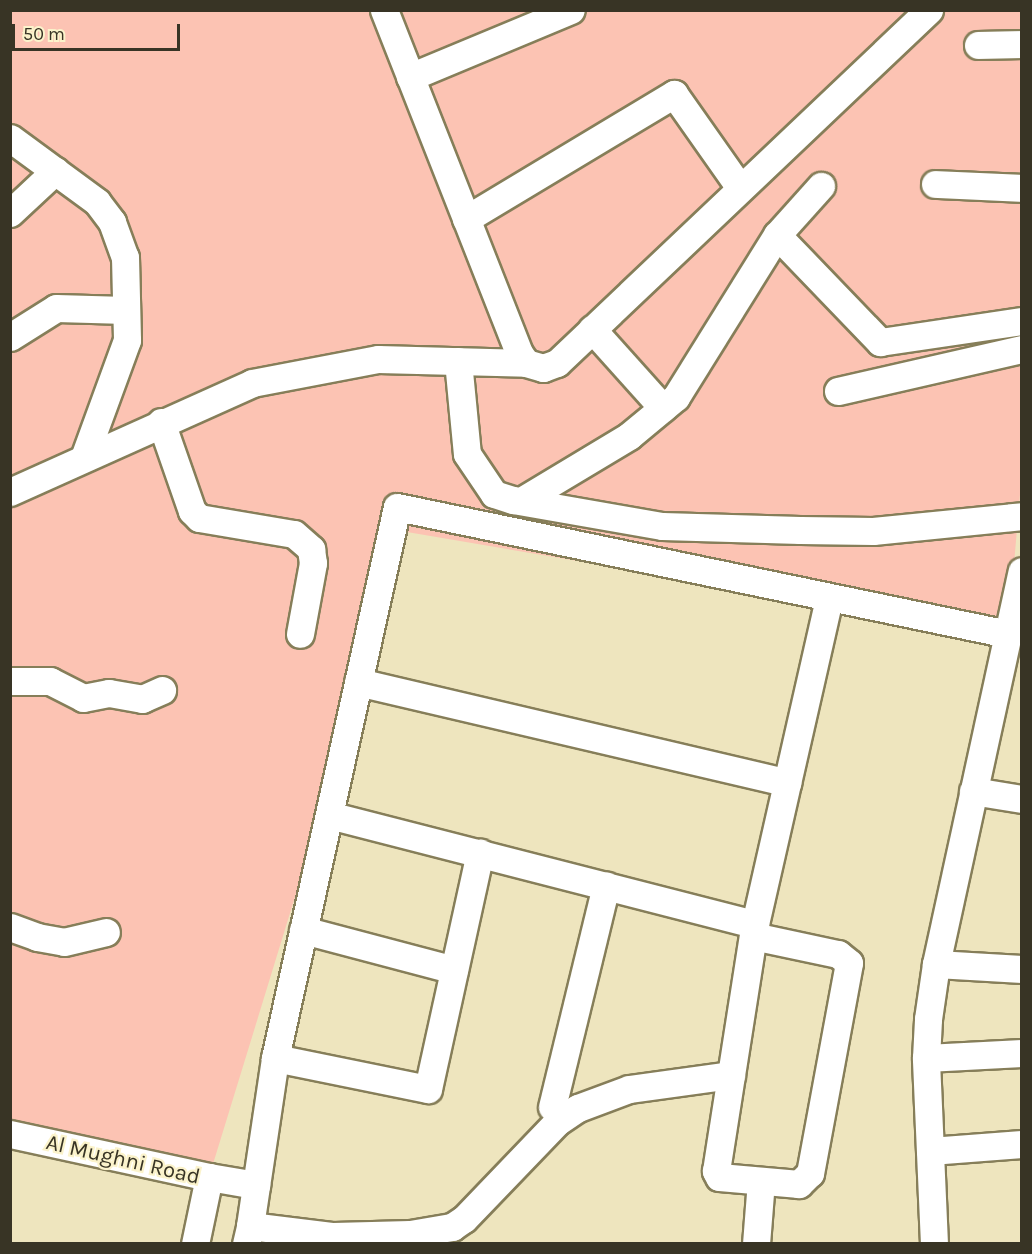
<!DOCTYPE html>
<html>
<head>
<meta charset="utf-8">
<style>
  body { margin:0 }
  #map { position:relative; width:1032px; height:1254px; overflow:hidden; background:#eee5be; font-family:Karla,sans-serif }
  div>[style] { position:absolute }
  .green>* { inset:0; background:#fcc3b3 }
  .roads { filter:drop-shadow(2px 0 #867e59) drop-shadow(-2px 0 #867e59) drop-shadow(0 2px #867e59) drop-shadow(0 -2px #867e59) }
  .minor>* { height:27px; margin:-13.5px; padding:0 13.5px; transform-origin:13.5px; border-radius:13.5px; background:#fff }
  span { translate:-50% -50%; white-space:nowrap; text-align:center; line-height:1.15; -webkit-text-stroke:4.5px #fbf3cb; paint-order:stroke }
  .street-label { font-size:22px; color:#383425 }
  .frame { position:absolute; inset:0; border:12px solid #383425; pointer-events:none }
  .scale { position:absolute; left:12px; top:24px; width:168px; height:27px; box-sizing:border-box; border:3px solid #383425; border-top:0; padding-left:8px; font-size:18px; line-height:21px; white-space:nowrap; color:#383425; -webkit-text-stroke:4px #fbf3cb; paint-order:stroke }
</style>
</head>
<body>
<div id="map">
  <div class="green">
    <i style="clip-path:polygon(11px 11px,1021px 11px,1022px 471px,1008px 634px,407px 532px,209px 1177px,11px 1135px)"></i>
  </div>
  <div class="roads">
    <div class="minor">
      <i style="left:384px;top:10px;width:369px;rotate:68.5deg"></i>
      <i style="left:519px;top:353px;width:12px;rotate:55deg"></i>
      <i style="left:526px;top:363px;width:18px;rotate:16deg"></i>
      <i style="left:543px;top:368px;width:15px;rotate:-20deg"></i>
      <i style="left:557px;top:363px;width:513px;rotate:-43.5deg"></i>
      <i style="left:978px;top:45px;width:44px;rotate:-1.3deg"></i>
      <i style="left:410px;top:77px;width:174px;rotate:-22.6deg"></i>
      <i style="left:10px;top:138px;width:108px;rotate:36.3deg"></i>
      <i style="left:97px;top:202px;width:25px;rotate:53deg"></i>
      <i style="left:112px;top:222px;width:37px;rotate:70deg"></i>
      <i style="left:125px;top:257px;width:83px;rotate:88.6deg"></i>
      <i style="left:127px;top:340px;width:122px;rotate:110.1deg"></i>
      <i style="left:935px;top:184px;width:87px;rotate:2.6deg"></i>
      <i style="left:10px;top:213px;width:62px;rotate:-43deg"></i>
      <i style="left:466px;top:219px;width:243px;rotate:-31deg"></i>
      <i style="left:674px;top:94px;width:115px;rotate:54.9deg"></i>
      <i style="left:777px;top:235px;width:149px;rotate:46.1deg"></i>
      <i style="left:880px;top:342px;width:144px;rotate:-8.4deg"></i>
      <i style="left:592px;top:329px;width:106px;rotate:48.1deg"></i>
      <i style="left:10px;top:337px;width:54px;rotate:-32.2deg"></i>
      <i style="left:56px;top:308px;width:70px;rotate:1.6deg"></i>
      <i style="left:458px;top:361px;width:93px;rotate:84.5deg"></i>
      <i style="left:467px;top:454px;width:48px;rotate:56deg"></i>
      <i style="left:494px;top:494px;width:20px;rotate:18deg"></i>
      <i style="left:513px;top:500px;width:151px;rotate:9.9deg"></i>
      <i style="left:662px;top:526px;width:138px;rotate:1.7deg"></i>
      <i style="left:800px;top:530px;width:73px;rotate:0.8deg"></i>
      <i style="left:873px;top:531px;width:150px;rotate:-5.7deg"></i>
      <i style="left:838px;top:391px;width:189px;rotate:-12.9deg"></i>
      <i style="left:161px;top:422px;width:94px;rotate:70.8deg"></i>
      <i style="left:192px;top:511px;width:10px;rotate:45deg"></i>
      <i style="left:199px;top:518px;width:96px;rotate:9.6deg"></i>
      <i style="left:294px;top:534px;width:23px;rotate:41deg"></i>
      <i style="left:311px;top:549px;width:14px;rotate:82deg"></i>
      <i style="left:313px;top:563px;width:72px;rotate:100.4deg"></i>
      <i style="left:10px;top:492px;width:265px;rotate:-24.2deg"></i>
      <i style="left:252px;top:383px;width:128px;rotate:-10.8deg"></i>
      <i style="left:378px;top:359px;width:148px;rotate:1.5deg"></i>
      <i style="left:521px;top:501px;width:126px;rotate:-31deg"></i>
      <i style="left:629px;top:436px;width:61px;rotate:-39.7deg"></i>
      <i style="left:676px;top:397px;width:191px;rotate:-58.1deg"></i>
      <i style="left:777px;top:235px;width:66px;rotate:-48.1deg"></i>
      <i style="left:10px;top:681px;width:40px"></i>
      <i style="left:50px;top:681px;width:37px;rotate:27deg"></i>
      <i style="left:83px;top:698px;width:26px;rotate:-11deg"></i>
      <i style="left:109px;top:693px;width:34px;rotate:10deg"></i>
      <i style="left:142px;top:699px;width:22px;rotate:-24deg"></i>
      <i style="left:358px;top:682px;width:441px;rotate:13.2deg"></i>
      <i style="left:973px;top:791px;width:50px;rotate:9.3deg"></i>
      <i style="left:329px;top:815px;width:440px;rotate:14.4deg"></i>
      <i style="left:10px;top:927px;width:29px;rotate:20deg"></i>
      <i style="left:37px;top:937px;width:27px;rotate:10deg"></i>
      <i style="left:64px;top:942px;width:43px;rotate:-13.4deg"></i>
      <i style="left:303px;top:930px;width:156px;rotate:14.8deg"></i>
      <i style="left:753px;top:936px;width:87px;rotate:12deg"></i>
      <i style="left:838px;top:954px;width:14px;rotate:39deg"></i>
      <i style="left:849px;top:963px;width:214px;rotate:100.5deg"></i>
      <i style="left:810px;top:1173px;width:16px;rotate:135deg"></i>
      <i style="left:799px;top:1184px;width:80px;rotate:-175deg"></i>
      <i style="left:719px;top:1177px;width:7px;rotate:-117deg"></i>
      <i style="left:716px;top:1171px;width:238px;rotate:-81.1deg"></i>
      <i style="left:753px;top:936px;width:12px;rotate:-81deg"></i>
      <i style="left:755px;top:924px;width:335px;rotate:-77.2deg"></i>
      <i style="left:936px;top:964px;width:86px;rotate:3.3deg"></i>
      <i style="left:275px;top:1058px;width:156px;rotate:11.5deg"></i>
      <i style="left:428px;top:1089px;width:242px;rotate:-77.6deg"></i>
      <i style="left:926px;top:1058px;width:96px;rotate:-3deg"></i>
      <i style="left:552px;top:1107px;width:228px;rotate:-76.3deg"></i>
      <i style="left:10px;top:1134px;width:204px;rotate:12.2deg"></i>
      <i style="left:209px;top:1177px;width:68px;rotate:101.8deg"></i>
      <i style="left:930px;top:1151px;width:92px;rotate:-4.4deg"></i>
      <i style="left:209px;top:1177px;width:48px;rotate:9.7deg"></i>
      <i style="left:250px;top:1226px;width:170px;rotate:-81.5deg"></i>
      <i style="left:275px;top:1058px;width:564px;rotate:-77.52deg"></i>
      <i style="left:397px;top:507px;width:624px;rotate:11.74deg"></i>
      <i style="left:246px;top:1244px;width:18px;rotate:-77deg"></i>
      <i style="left:250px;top:1226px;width:84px;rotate:6.9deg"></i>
      <i style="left:333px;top:1236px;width:77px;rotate:-1.5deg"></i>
      <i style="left:410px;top:1234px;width:43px;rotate:-9.5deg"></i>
      <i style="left:452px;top:1227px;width:14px;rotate:-34deg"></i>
      <i style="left:464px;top:1219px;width:134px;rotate:-46.2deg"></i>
      <i style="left:557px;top:1122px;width:25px;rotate:-34deg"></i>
      <i style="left:578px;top:1108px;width:54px;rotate:-20.4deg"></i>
      <i style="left:629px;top:1089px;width:103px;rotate:-7.8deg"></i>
      <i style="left:756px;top:1244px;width:63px;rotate:-85.5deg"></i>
      <i style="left:934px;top:1244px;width:186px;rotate:-92.5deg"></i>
      <i style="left:926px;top:1058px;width:39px;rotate:-87deg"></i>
      <i style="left:928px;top:1019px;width:56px;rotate:-81.7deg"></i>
      <i style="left:936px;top:964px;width:402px;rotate:-77.7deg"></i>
    </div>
  </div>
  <div class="street-label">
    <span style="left:123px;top:1160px;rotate:13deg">Al Mughni Road</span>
  </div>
  <div class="frame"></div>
  <div class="scale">50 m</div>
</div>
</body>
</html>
